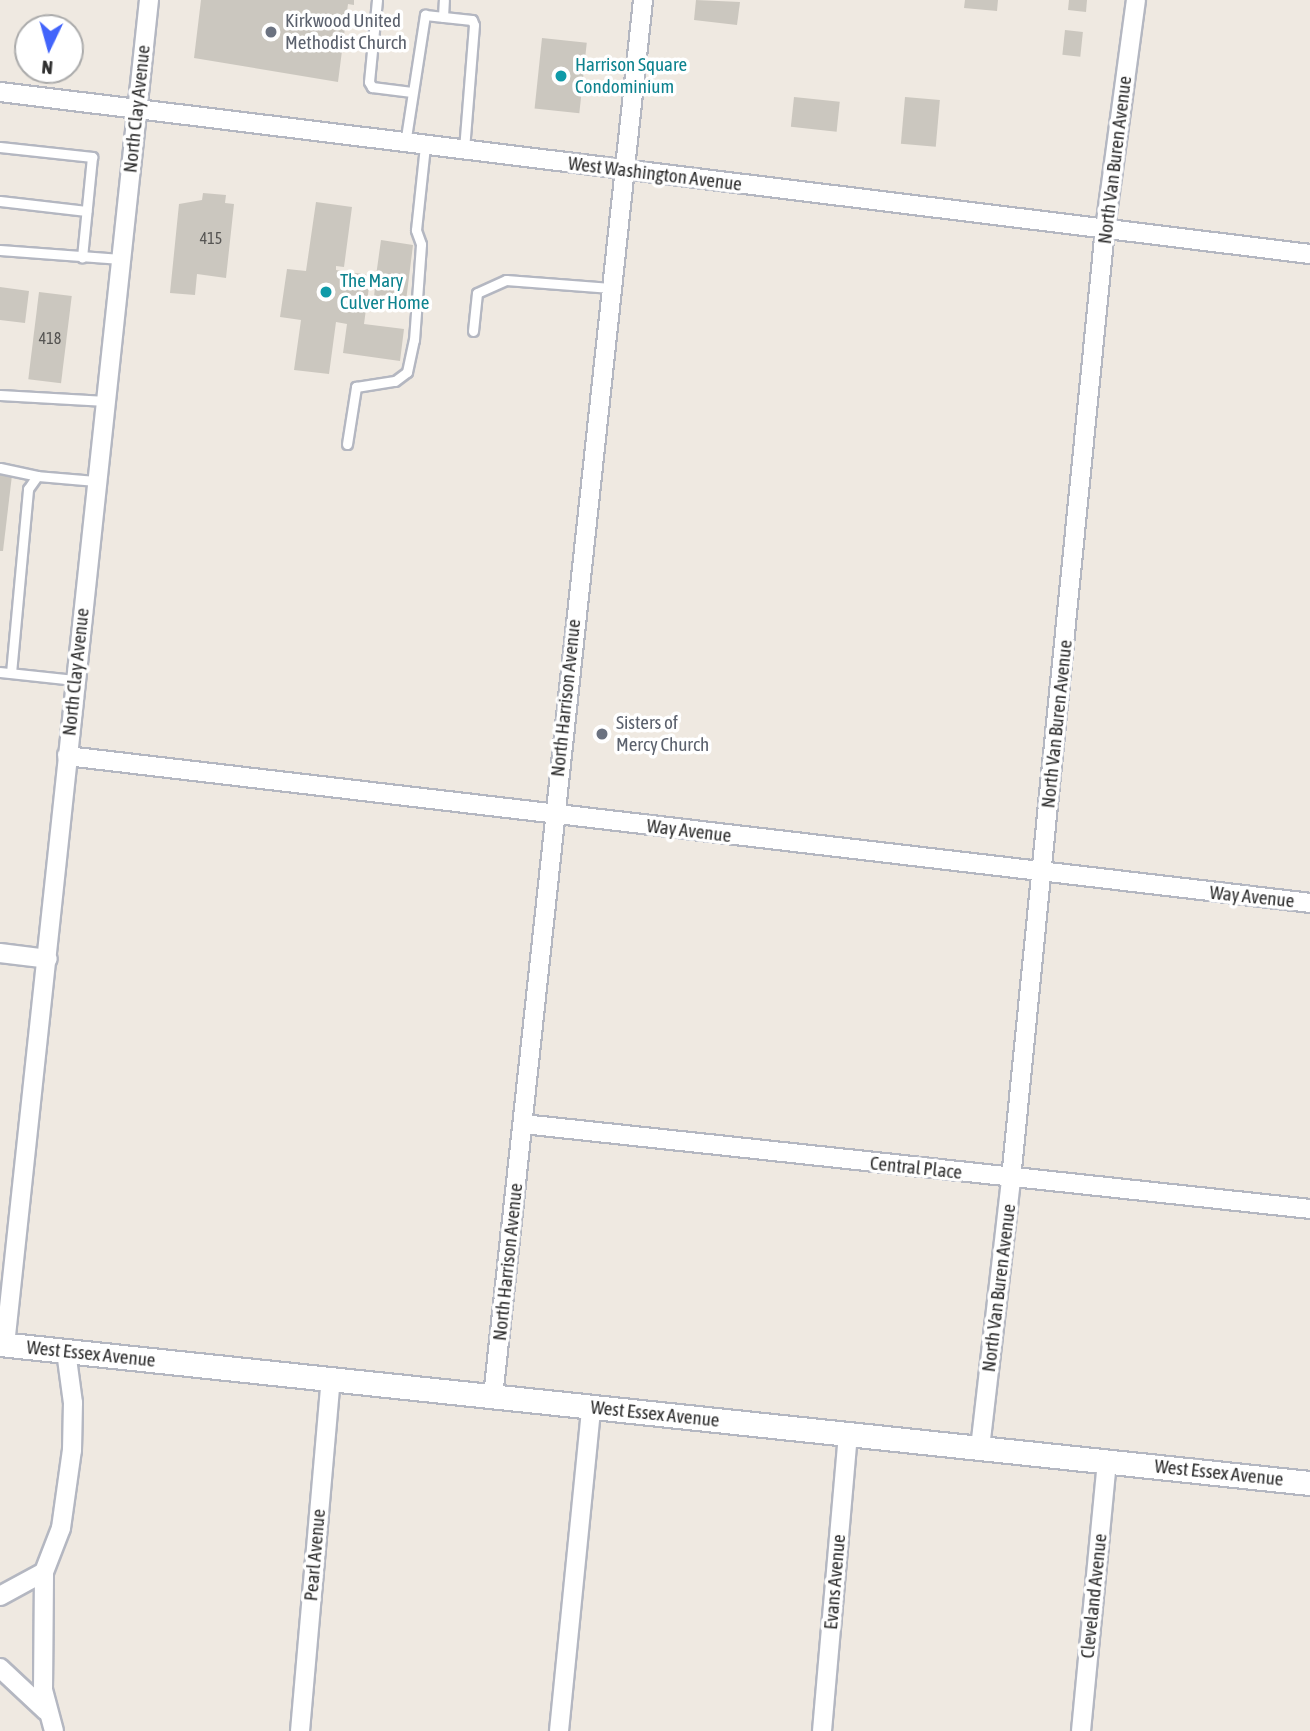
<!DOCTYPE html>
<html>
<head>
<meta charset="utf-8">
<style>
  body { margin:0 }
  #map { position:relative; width:1310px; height:1731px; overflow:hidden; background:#efe9e1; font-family:"Asap Condensed",sans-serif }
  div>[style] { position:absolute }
  .building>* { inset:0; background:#cbc7bf; transform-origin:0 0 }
  .roads { filter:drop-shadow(2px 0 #b4b7c1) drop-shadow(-2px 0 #b4b7c1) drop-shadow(0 2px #b4b7c1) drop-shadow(0 -2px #b4b7c1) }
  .service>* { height:9px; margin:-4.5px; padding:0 4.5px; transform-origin:4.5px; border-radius:4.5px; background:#fff }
  .minor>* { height:18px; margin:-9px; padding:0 9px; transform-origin:9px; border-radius:9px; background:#fff }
  .tertiary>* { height:23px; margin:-11.5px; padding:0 11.5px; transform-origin:11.5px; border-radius:11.5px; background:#fff }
  .dots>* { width:19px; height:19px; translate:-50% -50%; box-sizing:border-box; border:4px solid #fff; border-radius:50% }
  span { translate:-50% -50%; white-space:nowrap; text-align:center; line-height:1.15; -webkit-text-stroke:7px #fff; paint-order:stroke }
  .number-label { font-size:16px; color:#555452 }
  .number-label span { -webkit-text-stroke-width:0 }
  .worship-label { font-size:19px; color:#5b616d }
  .left { translate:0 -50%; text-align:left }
  .culture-label { font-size:19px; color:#0d838f }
  .street-label { font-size:19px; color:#2e2e2e }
  .north { position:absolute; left:14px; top:14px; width:70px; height:70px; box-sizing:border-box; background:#fff; border:2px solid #ababab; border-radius:50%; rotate:185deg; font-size:19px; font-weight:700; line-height:28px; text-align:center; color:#2e2e2e }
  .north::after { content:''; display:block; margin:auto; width:24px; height:32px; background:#4264fb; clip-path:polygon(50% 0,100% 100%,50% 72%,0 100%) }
</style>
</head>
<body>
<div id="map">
  <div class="building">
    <i style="clip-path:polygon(201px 0,354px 0,354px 5px,348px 4px,338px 82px,194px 58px)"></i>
    <i style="clip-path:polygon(696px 0,740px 2px,737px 25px,694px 20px)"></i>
    <i style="clip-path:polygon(965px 0,998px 0,997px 11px,964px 8px)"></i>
    <i style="clip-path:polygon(1069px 0,1087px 0,1086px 12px,1068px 10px)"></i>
    <i style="left:1065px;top:30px;width:18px;height:25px;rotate:6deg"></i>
    <i style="left:542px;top:38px;width:45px;height:71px;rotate:6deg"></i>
    <i style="left:794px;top:97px;width:46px;height:30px;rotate:6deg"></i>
    <i style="left:905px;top:97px;width:35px;height:47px;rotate:5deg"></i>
    <i style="clip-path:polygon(203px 193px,226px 195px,225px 203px,234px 204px,226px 278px,197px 274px,195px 295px,170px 293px,179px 204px,202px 200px)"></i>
    <i style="clip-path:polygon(316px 202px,352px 207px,344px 267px,336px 266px,336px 270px,376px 276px,381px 240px,413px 245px,406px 301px,374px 297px,375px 287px,369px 287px,364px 324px,404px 329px,400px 361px,343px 353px,347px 324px,336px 322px,329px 374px,294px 370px,301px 320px,280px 317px,287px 269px,306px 271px)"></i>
    <i style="clip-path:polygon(0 287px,29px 291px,25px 323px,0 320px)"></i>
    <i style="left:39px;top:292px;width:33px;height:88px;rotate:7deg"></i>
    <i style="clip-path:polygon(0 473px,12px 475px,3px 551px,0 551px)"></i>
  </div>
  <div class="roads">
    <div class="service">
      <i style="left:377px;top:0;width:82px;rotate:95.6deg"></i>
      <i style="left:369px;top:82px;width:6px;rotate:59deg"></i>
      <i style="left:372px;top:87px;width:40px;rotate:7.1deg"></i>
      <i style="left:443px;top:17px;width:17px;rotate:-87deg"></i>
      <i style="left:405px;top:144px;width:131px;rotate:-81.2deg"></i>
      <i style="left:425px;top:15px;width:47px;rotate:6.1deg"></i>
      <i style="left:472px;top:20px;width:5px;rotate:68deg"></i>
      <i style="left:474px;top:25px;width:125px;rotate:94.6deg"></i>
      <i style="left:0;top:147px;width:93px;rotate:6.2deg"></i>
      <i style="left:92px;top:157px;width:101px;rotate:95.7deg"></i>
      <i style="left:0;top:201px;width:87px;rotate:6.6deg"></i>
      <i style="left:0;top:250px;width:121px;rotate:4.3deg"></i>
      <i style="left:473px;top:331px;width:38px;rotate:-84deg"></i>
      <i style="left:477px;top:293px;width:32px;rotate:-24deg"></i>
      <i style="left:506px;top:280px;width:105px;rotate:4.4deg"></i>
      <i style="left:0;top:395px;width:106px;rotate:3.2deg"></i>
      <i style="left:347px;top:444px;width:58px;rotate:-81deg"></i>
      <i style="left:356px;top:387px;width:39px;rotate:-9deg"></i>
      <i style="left:395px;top:381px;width:15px;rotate:-37deg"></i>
      <i style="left:407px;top:372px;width:33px;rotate:-78deg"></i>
      <i style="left:414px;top:340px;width:96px;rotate:-85.8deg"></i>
      <i style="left:421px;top:244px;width:15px;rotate:-110deg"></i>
      <i style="left:416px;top:230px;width:84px;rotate:-83.9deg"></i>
      <i style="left:0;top:468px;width:38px;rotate:12deg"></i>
      <i style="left:0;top:672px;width:75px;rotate:6.1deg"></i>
      <i style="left:11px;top:673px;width:185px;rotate:-84.7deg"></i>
      <i style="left:28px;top:489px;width:16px;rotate:-55deg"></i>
      <i style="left:37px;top:476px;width:60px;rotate:4.8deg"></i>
    </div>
    <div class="minor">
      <i style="left:0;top:92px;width:1320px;rotate:7.05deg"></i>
      <i style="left:67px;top:756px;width:1252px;rotate:6.74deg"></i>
      <i style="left:0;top:953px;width:48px;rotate:7.1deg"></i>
      <i style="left:523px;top:1124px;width:792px;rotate:6.16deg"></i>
      <i style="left:5px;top:1345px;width:1353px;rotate:-83.89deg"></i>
      <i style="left:493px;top:1397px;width:1405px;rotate:-83.87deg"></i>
      <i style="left:980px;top:1448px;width:271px;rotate:-83.4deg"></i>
      <i style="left:1011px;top:1179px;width:955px;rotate:-84.35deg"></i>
      <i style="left:1105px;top:229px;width:231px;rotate:-82.3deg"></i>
      <i style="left:0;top:1596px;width:50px;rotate:-28.6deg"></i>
      <i style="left:0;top:1668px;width:63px;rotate:43.1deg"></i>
      <i style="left:54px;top:1731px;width:42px;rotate:-105deg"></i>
      <i style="left:43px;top:1690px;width:118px;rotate:-89.5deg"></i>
      <i style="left:44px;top:1572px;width:47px;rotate:-68.9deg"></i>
      <i style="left:61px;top:1528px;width:79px;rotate:-82deg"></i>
      <i style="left:72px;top:1450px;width:47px;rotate:-88.8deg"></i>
      <i style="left:73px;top:1403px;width:52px;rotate:-97.7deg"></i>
      <i style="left:300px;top:1731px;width:352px;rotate:-85deg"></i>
      <i style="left:559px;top:1731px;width:325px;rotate:-84.3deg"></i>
      <i style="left:822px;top:1731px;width:298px;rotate:-85deg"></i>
      <i style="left:1081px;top:1731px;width:271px;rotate:-84.5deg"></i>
    </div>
    <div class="tertiary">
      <i style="left:0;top:1344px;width:1317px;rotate:6.06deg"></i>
    </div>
  </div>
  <div class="dots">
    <i style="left:271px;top:32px;background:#6b7280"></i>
    <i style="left:561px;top:76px;background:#0f9aa8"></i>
    <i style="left:326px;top:292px;background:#0f9aa8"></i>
    <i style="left:602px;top:734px;background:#6b7280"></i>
  </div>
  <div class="number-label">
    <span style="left:211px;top:238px">415</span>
    <span style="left:50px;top:338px">418</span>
  </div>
  <div class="worship-label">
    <span class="left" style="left:285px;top:32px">Kirkwood United<br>Methodist Church</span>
    <span class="left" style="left:616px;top:734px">Sisters of<br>Mercy Church</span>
  </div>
  <div class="culture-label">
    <span class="left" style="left:575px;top:76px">Harrison Square<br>Condominium</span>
    <span class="left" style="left:340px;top:292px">The Mary<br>Culver Home</span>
  </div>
  <div class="street-label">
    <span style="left:137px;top:109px;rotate:-84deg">North Clay Avenue</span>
    <span style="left:1115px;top:160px;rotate:-83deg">North Van Buren Avenue</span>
    <span style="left:655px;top:174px;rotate:7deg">West Washington Avenue</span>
    <span style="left:76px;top:672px;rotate:-84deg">North Clay Avenue</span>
    <span style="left:566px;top:698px;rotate:-84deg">North Harrison Avenue</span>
    <span style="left:1057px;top:724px;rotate:-84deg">North Van Buren Avenue</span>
    <span style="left:689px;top:831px;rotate:7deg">Way Avenue</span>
    <span style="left:1252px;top:897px;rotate:6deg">Way Avenue</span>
    <span style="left:916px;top:1168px;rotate:6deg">Central Place</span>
    <span style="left:508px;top:1262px;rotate:-84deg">North Harrison Avenue</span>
    <span style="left:999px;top:1288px;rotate:-83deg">North Van Buren Avenue</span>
    <span style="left:91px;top:1354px;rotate:6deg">West Essex Avenue</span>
    <span style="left:655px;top:1414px;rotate:6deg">West Essex Avenue</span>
    <span style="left:1219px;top:1473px;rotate:6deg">West Essex Avenue</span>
    <span style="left:315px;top:1555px;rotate:-85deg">Pearl Avenue</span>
    <span style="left:835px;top:1582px;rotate:-85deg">Evans Avenue</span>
    <span style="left:1094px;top:1596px;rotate:-84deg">Cleveland Avenue</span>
  </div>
  <div class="north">N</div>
</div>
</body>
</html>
